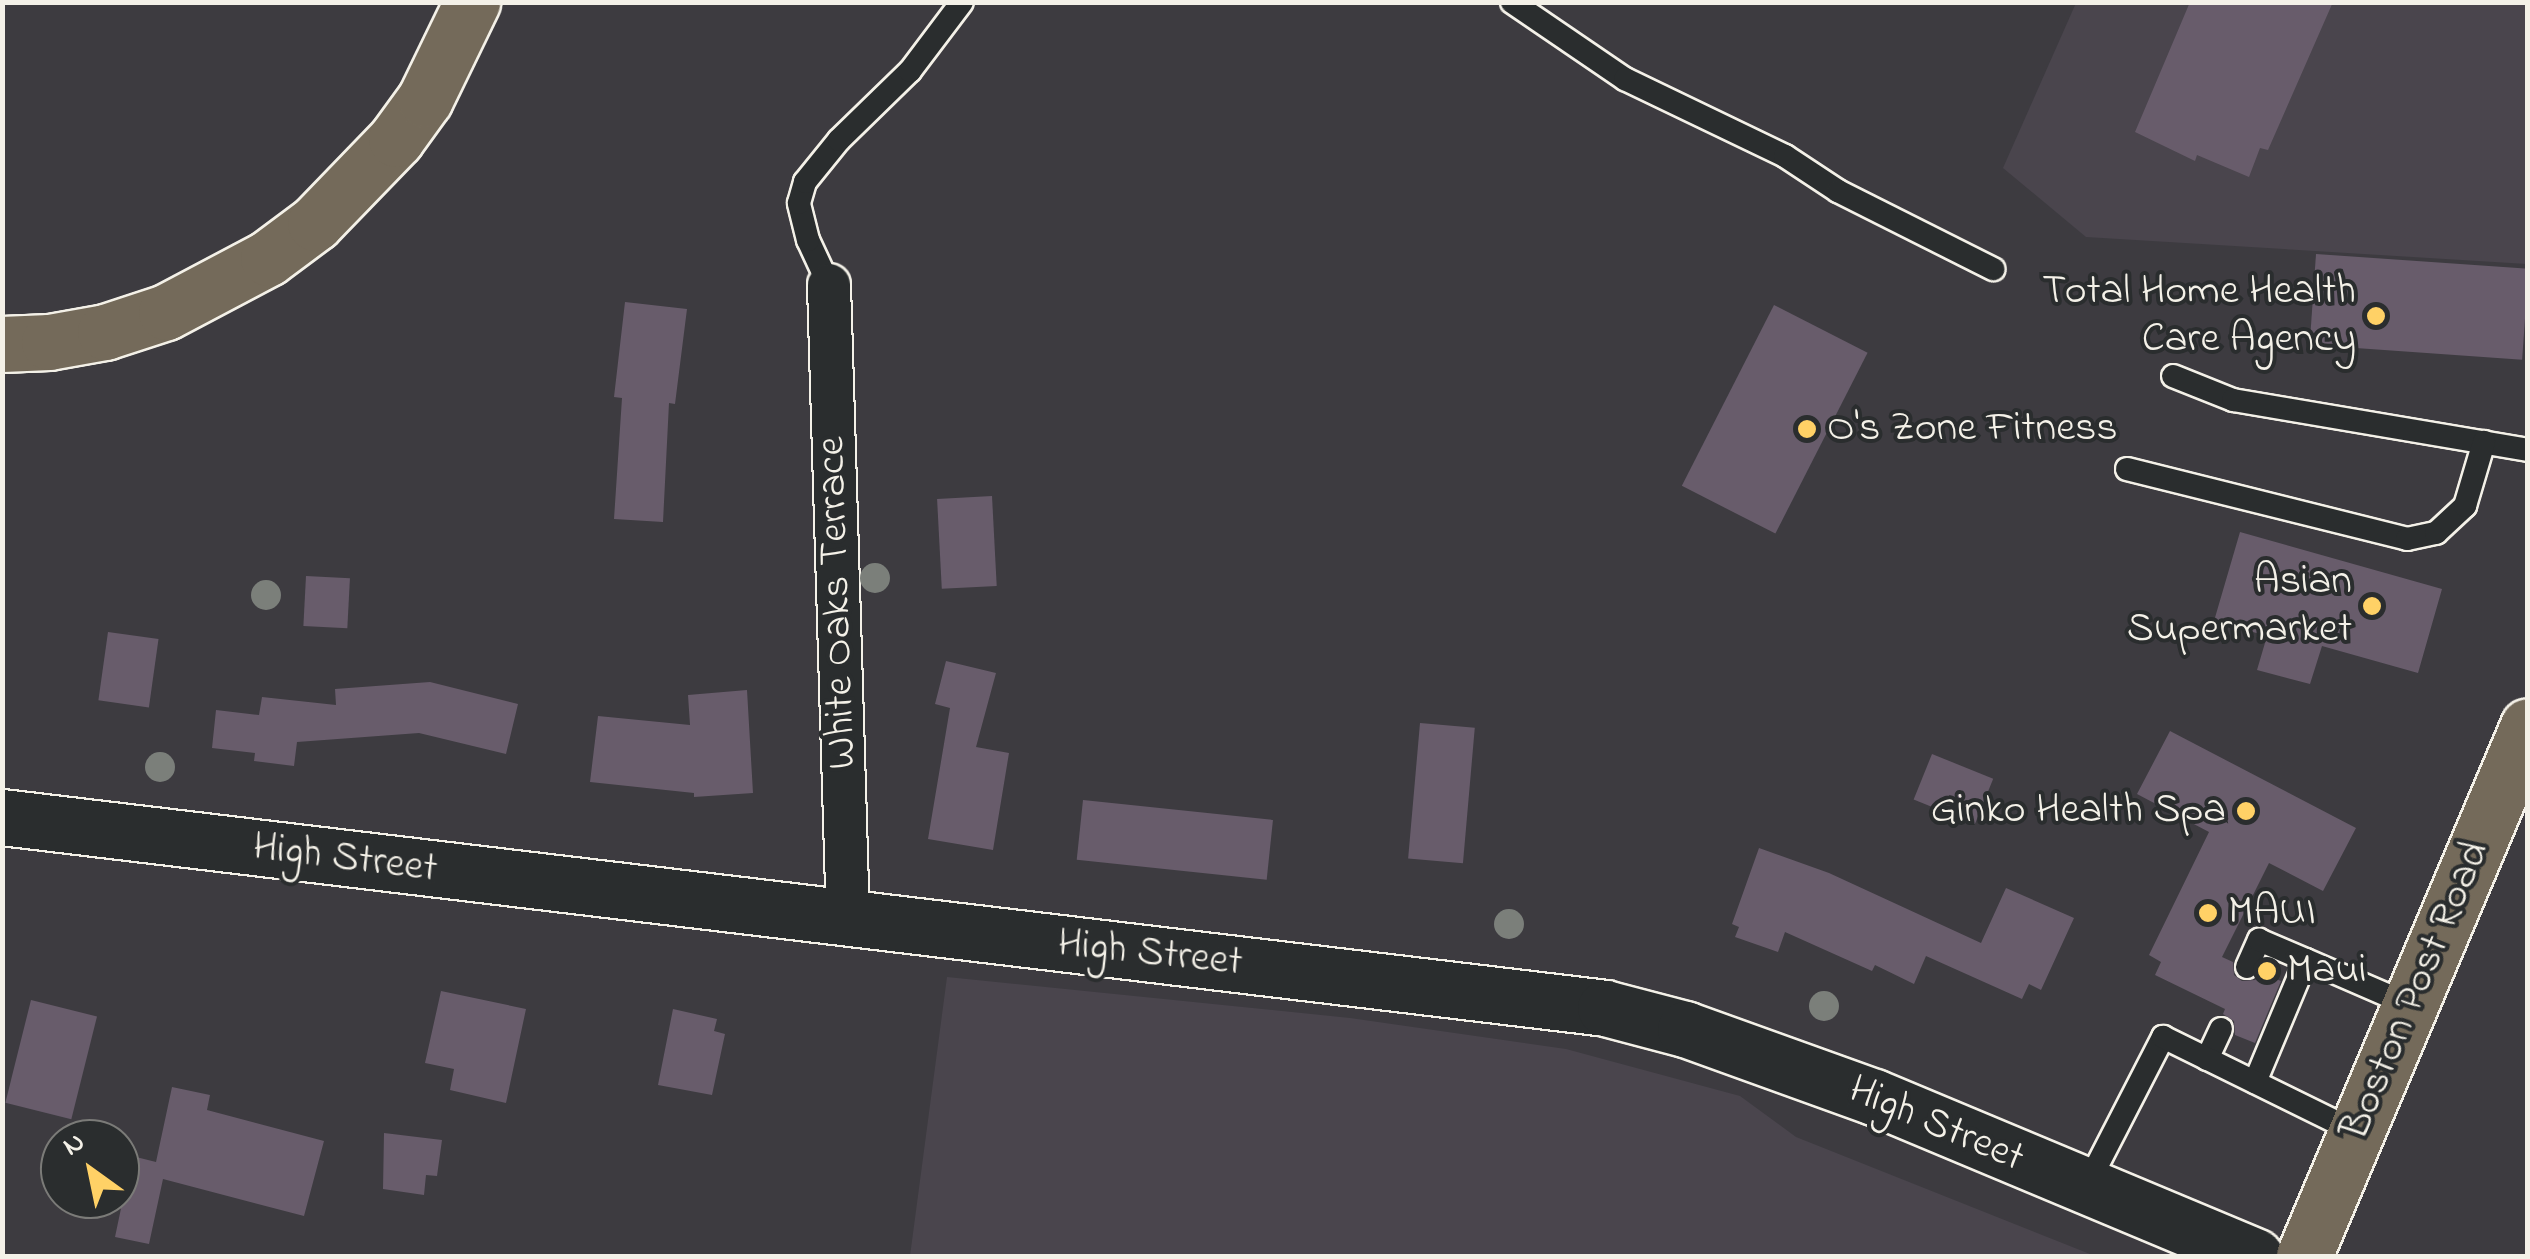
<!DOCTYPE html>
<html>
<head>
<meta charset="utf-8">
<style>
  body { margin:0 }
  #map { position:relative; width:2530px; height:1259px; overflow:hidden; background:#3d3b40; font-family:"Indie Flower",sans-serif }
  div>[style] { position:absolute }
  .built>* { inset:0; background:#4a454d }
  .building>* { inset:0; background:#685c6b; transform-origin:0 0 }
  .roads { filter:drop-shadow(2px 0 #f4f1e8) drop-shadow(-2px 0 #f4f1e8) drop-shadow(0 2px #f4f1e8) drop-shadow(0 -2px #f4f1e8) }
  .service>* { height:22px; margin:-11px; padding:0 11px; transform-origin:11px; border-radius:11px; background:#2a2d2e }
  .minor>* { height:42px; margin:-21px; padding:0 21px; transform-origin:21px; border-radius:21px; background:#2a2d2e }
  .secondary>* { height:55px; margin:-27.5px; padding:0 27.5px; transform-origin:27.5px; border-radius:27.5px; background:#2a2d2e }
  .primary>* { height:55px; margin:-27.5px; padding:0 27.5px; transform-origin:27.5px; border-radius:27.5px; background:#746a5a }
  .motorway>* { height:55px; margin:-27.5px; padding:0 27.5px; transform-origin:27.5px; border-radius:27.5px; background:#746a5a }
  .trees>* { width:30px; height:30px; margin:-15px; border-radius:50%; background:#7b7f7a }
  .dots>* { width:28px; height:28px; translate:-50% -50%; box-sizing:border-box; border:5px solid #2a2d2e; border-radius:50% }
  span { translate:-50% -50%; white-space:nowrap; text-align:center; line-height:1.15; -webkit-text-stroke:8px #2a2d2e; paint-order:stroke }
  .poi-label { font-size:42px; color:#f4f1e8 }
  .right { translate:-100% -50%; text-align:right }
  .left { translate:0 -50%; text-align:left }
  .street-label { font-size:42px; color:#f4f1e8 }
  .frame { position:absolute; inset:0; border:5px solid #f4f1e8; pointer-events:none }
  .north { position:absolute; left:40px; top:1119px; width:100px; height:100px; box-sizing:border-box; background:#2a2d2e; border:2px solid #7b7b78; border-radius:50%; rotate:327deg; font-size:28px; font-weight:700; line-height:40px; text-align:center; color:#f4f1e8 }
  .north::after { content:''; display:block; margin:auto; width:35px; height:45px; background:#ffd166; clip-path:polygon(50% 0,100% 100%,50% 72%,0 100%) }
</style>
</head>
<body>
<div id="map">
  <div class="built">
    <i style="clip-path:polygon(2076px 3px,2527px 3px,2527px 264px,2086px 237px,2003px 168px)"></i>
    <i style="clip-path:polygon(947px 977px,1350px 1018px,1566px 1049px,1740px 1096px,1796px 1137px,2095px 1256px,910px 1256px)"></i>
  </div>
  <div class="building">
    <i style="clip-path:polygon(2190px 2px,2333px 2px,2268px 150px,2260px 148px,2249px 177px,2197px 155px,2195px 161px,2135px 132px)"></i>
    <i style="left:2316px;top:254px;width:213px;height:91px;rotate:4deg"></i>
    <i style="clip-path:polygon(625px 302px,687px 309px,675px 404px,669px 403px,663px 522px,614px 519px,622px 398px,614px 397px)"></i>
    <i style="left:1774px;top:305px;width:105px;height:203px;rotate:27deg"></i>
    <i style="left:992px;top:496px;width:90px;height:55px;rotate:87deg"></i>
    <i style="clip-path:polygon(2240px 532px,2442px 589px,2418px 673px,2322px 646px,2310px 684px,2257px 670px,2267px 636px,2214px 621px)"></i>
    <i style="left:306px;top:576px;width:44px;height:50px;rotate:3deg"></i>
    <i style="left:108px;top:632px;width:51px;height:69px;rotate:8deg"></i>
    <i style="clip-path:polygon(946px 661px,996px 673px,976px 747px,1009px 753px,993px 850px,928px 839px,950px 708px,935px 704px)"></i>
    <i style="clip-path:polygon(430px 682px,518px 704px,506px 754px,419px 733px,297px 742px,294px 766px,254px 761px,255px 753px,212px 748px,216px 710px,259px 715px,262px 697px,336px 705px,335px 689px)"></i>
    <i style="clip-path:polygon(747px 690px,753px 793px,694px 797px,694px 793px,590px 782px,598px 716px,690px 725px,688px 695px)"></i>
    <i style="left:1420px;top:723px;width:55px;height:136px;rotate:5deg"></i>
    <i style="clip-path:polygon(2170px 731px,2356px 828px,2323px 891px,2269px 863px,2222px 957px,2233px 962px,2234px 975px,2242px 981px,2255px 980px,2261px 973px,2281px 981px,2255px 1043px,2235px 1035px,2234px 1021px,2223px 1014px,2225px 1009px,2155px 975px,2161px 962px,2149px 955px,2209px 832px,2137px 794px)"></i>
    <i style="left:1932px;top:754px;width:66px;height:49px;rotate:22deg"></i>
    <i style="left:1083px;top:800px;width:191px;height:60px;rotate:6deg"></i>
    <i style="clip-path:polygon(1759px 848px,1829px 873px,1981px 943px,2006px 888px,2074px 918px,2041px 990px,2029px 984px,2022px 999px,1926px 956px,1914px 984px,1875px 965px,1872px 971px,1785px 932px,1778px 952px,1735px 937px,1739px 927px,1732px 924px)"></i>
    <i style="clip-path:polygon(441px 991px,526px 1009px,506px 1103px,450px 1090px,454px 1069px,425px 1063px)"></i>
    <i style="left:31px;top:1000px;width:68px;height:106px;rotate:14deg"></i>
    <i style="clip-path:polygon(673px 1009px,717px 1019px,714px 1031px,725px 1034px,712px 1095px,658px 1085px)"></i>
    <i style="clip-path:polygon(172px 1087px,210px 1095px,207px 1110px,324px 1141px,304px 1216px,163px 1179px,149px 1244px,115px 1237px,132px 1156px,156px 1162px)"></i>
    <i style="clip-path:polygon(384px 1133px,442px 1140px,437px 1176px,426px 1175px,424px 1195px,383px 1189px)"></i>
  </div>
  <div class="roads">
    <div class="service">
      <i style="left:1512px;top:2px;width:137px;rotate:34.3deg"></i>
      <i style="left:1625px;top:79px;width:178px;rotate:25.7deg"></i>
      <i style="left:1785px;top:156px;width:64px;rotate:33.4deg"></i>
      <i style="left:1838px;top:191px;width:174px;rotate:26.7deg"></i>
      <i style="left:829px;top:285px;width:50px;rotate:-115deg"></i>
      <i style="left:808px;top:240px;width:38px;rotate:-104deg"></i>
      <i style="left:799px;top:203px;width:22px;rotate:-74deg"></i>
      <i style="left:805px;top:182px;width:54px;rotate:-51deg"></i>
      <i style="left:839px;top:140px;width:99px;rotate:-44.2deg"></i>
      <i style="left:910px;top:71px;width:86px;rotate:-53deg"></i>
      <i style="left:2173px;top:376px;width:65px;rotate:21.8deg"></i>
      <i style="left:2233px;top:400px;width:299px;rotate:9.6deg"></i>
      <i style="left:2127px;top:469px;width:289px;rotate:14deg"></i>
      <i style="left:2407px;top:539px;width:30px;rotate:-12deg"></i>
      <i style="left:2436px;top:533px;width:40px;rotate:-43deg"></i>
      <i style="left:2465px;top:506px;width:67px;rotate:-73.5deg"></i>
      <i style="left:2247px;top:967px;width:30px;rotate:-66deg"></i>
      <i style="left:2259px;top:940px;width:51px;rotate:23.1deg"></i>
      <i style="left:2207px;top:1059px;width:33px;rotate:-65deg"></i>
      <i style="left:2255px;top:1082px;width:132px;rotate:-67.3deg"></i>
      <i style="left:2306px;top:960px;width:113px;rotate:23.4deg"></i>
      <i style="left:2086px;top:1187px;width:169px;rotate:-62.8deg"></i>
      <i style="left:2163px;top:1037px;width:215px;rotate:26.2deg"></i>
    </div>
    <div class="minor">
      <i style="left:829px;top:285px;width:635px;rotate:88.29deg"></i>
    </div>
    <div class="secondary">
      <i style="left:2px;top:817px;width:1614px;rotate:6.79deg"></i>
      <i style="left:1605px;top:1008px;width:83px;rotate:14.7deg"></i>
      <i style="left:1685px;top:1029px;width:201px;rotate:19.8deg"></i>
      <i style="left:1874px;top:1097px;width:413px;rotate:22.7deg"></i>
    </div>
    <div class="primary">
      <i style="left:2304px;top:1256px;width:575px;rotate:-67.09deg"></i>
    </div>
    <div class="motorway">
      <i style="left:2px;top:344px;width:47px;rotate:-2.4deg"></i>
      <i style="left:49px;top:342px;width:57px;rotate:-10.1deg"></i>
      <i style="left:105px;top:332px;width:64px;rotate:-18.2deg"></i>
      <i style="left:166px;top:312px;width:115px;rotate:-27.9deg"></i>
      <i style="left:268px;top:258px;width:59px;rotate:-36.7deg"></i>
      <i style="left:315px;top:223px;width:117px;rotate:-46deg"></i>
      <i style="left:396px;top:139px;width:49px;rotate:-54.1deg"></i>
      <i style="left:425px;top:99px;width:108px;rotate:-64.1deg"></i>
    </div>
  </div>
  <div class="trees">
    <i style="left:875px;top:578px"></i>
    <i style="left:266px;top:595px"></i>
    <i style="left:160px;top:767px"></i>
    <i style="left:1509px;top:924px"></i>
    <i style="left:1824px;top:1006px"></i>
  </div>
  <div class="dots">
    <i style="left:2376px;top:316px;background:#ffd166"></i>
    <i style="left:1807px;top:429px;background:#ffd166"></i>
    <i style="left:2372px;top:606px;background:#ffd166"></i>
    <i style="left:2246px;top:811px;background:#ffd166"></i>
    <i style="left:2208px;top:913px;background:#ffd166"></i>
    <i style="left:2267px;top:971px;background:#ffd166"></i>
  </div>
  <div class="poi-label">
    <span class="right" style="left:2356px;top:316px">Total Home Health<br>Care Agency</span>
    <span class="left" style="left:1827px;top:429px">O's Zone Fitness</span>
    <span class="right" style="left:2352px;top:606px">Asian<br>Supermarket</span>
    <span class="right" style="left:2226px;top:811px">Ginko Health Spa</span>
    <span class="left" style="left:2228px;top:913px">MAUI</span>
    <span class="left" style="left:2287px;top:971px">Maui</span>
  </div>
  <div class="street-label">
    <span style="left:838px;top:603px;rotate:-92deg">White Oaks Terrace</span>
    <span style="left:345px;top:859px;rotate:7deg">High Street</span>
    <span style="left:1150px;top:954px;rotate:6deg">High Street</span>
    <span style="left:2416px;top:991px;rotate:-67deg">Boston Post Road</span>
    <span style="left:1936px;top:1125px;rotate:23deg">High Street</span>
  </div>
  <div class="frame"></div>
  <div class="north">N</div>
</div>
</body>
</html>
